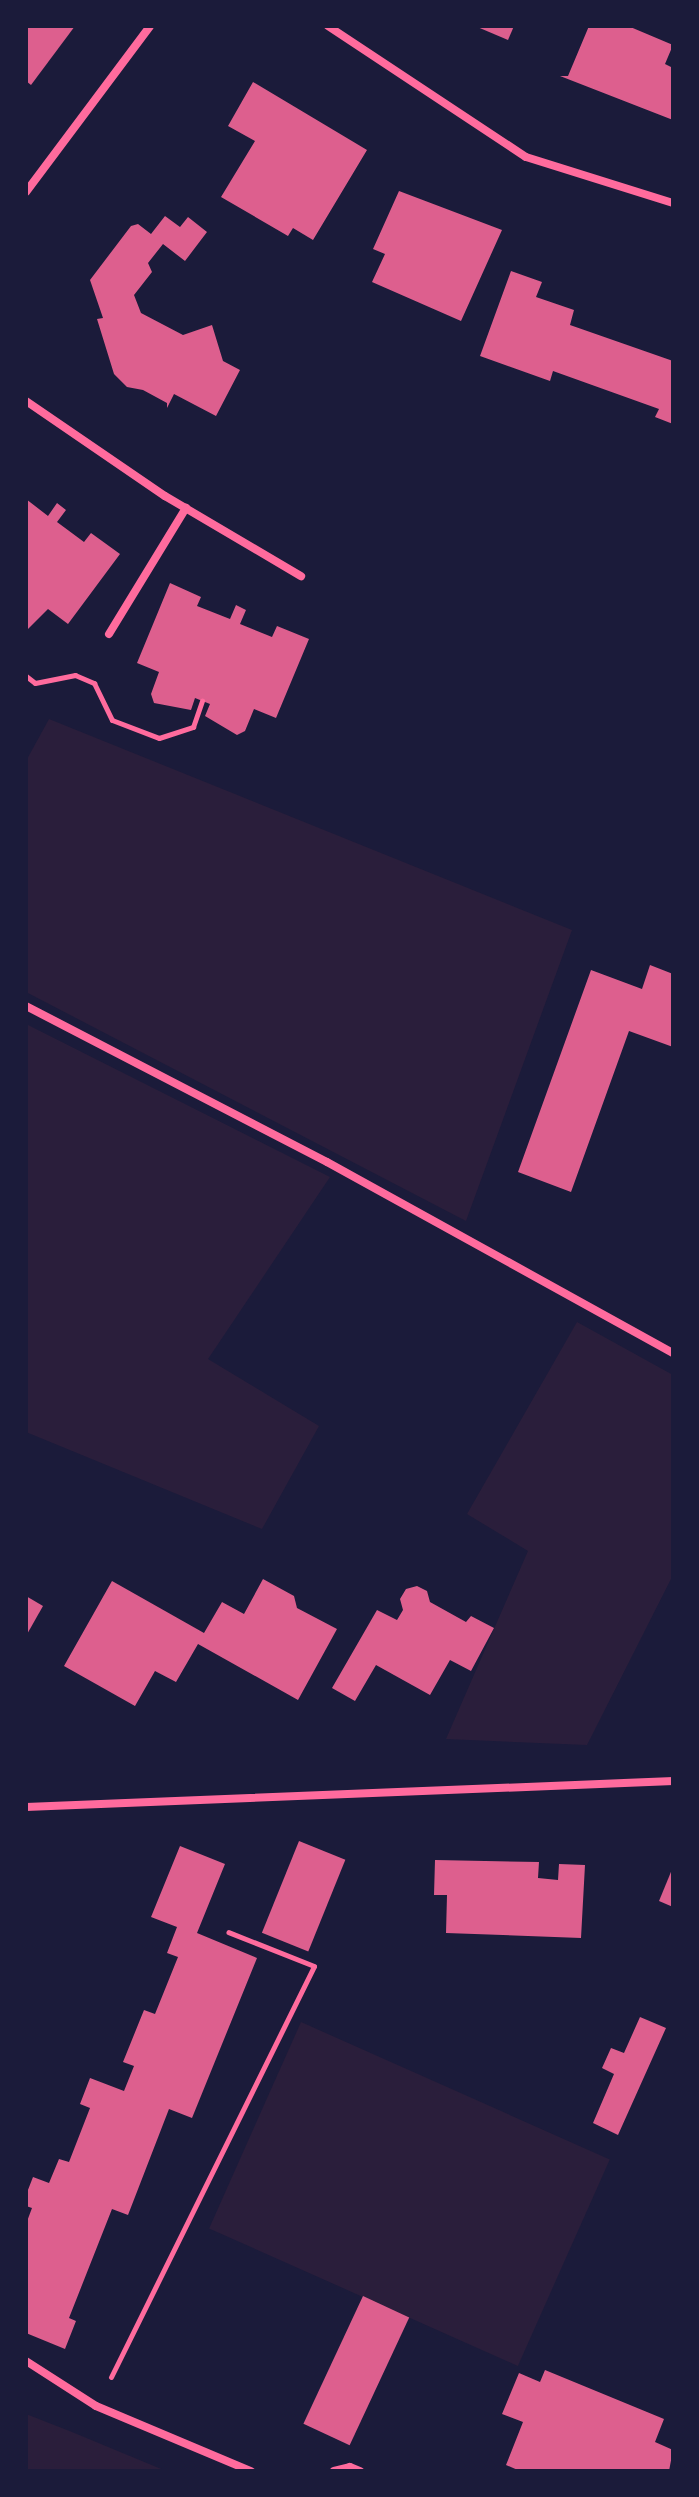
<!DOCTYPE html>
<html>
<head>
<meta charset="utf-8">
<style>
  body { margin:0 }
  #map { position:relative; width:699px; height:2497px; overflow:hidden; background:#1b1b3a; font-family:"DM Sans",sans-serif }
  div>[style] { position:absolute }
  .green>* { inset:0; background:#2a1e3b; transform-origin:0 0 }
  .building>* { inset:0; background:#dd5f8e; transform-origin:0 0 }
  .path>* { height:5px; margin:-2.5px; padding:0 2.5px; transform-origin:2.5px; border-radius:2.5px; background:#ff6b9d }
  .minor>* { height:8px; margin:-4px; padding:0 4px; transform-origin:4px; border-radius:4px; background:#ff6b9d }
  span { translate:-50% -50%; white-space:nowrap; text-align:center; line-height:1.15; -webkit-text-stroke:6px #1b1b3a; paint-order:stroke }
  .frame { position:absolute; inset:0; border:28px solid #1b1b3a; pointer-events:none }
</style>
</head>
<body>
<div id="map">
  <div class="green">
    <i style="clip-path:polygon(49px 719px,572px 930px,466px 1221px,26px 992px,26px 761px)"></i>
    <i style="clip-path:polygon(26px 1024px,330px 1177px,208px 1359px,319px 1426px,262px 1529px,26px 1432px)"></i>
    <i style="clip-path:polygon(577px 1322px,673px 1375px,673px 1575px,587px 1745px,446px 1739px,528px 1551px,467px 1514px)"></i>
    <i style="left:301px;top:2022px;width:338px;height:226px;rotate:24deg"></i>
    <i style="clip-path:polygon(26px 2414px,72px 2432px,166px 2471px,26px 2471px)"></i>
  </div>
  <div class="building">
    <i style="clip-path:polygon(26px 26px,75px 26px,31px 85px,26px 81px)"></i>
    <i style="clip-path:polygon(475px 26px,514px 26px,508px 40px)"></i>
    <i style="clip-path:polygon(589px 26px,628px 26px,673px 45px,665px 64px,673px 68px,673px 120px,560px 76px,568px 76px)"></i>
    <i style="clip-path:polygon(253px 82px,367px 150px,313px 240px,293px 228px,288px 236px,221px 197px,255px 141px,228px 126px)"></i>
    <i style="clip-path:polygon(399px 191px,502px 230px,461px 321px,372px 282px,385px 254px,373px 249px)"></i>
    <i style="clip-path:polygon(165px 216px,180px 227px,188px 217px,207px 232px,185px 261px,163px 244px,148px 263px,152px 272px,134px 295px,141px 313px,183px 335px,212px 325px,223px 361px,240px 370px,216px 416px,174px 394px,167px 408px,167px 403px,143px 390px,127px 387px,114px 374px,97px 319px,103px 318px,90px 280px,131px 226px,138px 224px,151px 234px)"></i>
    <i style="clip-path:polygon(511px 271px,542px 282px,536px 297px,574px 310px,570px 325px,673px 361px,673px 424px,655px 417px,659px 409px,553px 371px,550px 381px,480px 356px)"></i>
    <i style="clip-path:polygon(26px 499px,48px 516px,57px 503px,66px 510px,57px 522px,84px 542px,91px 533px,120px 554px,68px 624px,48px 609px,26px 631px)"></i>
    <i style="clip-path:polygon(170px 583px,201px 597px,197px 606px,230px 619px,236px 605px,246px 610px,240px 624px,272px 637px,277px 626px,309px 639px,276px 718px,254px 709px,245px 731px,237px 735px,205px 716px,210px 704px,195px 698px,191px 710px,154px 703px,151px 694px,159px 672px,137px 663px)"></i>
    <i style="clip-path:polygon(650px 965px,673px 974px,673px 1047px,629px 1031px,571px 1192px,518px 1172px,591px 970px,642px 989px)"></i>
    <i style="clip-path:polygon(263px 1579px,294px 1596px,297px 1608px,337px 1629px,298px 1700px,198px 1644px,176px 1682px,155px 1671px,135px 1706px,64px 1666px,112px 1581px,204px 1633px,222px 1602px,244px 1614px)"></i>
    <i style="clip-path:polygon(417px 1586px,427px 1591px,430px 1602px,466px 1622px,471px 1616px,494px 1628px,471px 1671px,450px 1660px,430px 1695px,376px 1665px,355px 1701px,332px 1688px,377px 1610px,397px 1620px,403px 1610px,400px 1599px,406px 1589px)"></i>
    <i style="clip-path:polygon(26px 1596px,43px 1606px,26px 1636px)"></i>
    <i style="left:299px;top:1841px;width:50px;height:99px;rotate:22deg"></i>
    <i style="clip-path:polygon(180px 1846px,225px 1864px,197px 1933px,257px 1958px,192px 2118px,169px 2109px,128px 2215px,112px 2209px,69px 2318px,76px 2321px,65px 2349px,26px 2333px,26px 2224px,32px 2208px,26px 2206px,26px 2195px,33px 2177px,49px 2183px,59px 2159px,69px 2162px,90px 2108px,80px 2104px,90px 2078px,124px 2091px,134px 2066px,123px 2062px,144px 2010px,155px 2014px,178px 1957px,167px 1953px,177px 1927px,151px 1917px)"></i>
    <i style="clip-path:polygon(435px 1860px,539px 1862px,538px 1878px,558px 1880px,559px 1864px,585px 1865px,581px 1938px,446px 1933px,447px 1895px,434px 1895px)"></i>
    <i style="clip-path:polygon(673px 1867px,673px 1907px,659px 1901px)"></i>
    <i style="clip-path:polygon(640px 2017px,666px 2028px,618px 2135px,593px 2123px,614px 2074px,602px 2068px,611px 2048px,624px 2053px)"></i>
    <i style="left:363px;top:2296px;width:51px;height:141px;rotate:25deg"></i>
    <i style="clip-path:polygon(545px 2370px,664px 2419px,655px 2442px,673px 2450px,669px 2471px,520px 2471px,506px 2465px,523px 2422px,502px 2414px,519px 2373px,540px 2382px)"></i>
  </div>
  <div class="path">
    <i style="left:26px;top:676px;width:11px;rotate:38deg"></i>
    <i style="left:35px;top:683px;width:41px;rotate:-11.3deg"></i>
    <i style="left:75px;top:675px;width:21px;rotate:23deg"></i>
    <i style="left:94px;top:683px;width:41px;rotate:64.1deg"></i>
    <i style="left:112px;top:720px;width:50px;rotate:21deg"></i>
    <i style="left:159px;top:738px;width:36px;rotate:-18deg"></i>
    <i style="left:193px;top:727px;width:28px;rotate:-71deg"></i>
    <i style="left:111px;top:2377px;width:458px;rotate:-63.7deg"></i>
    <i style="left:314px;top:1966px;width:92px;rotate:-158.4deg"></i>
  </div>
  <div class="minor">
    <i style="left:328px;top:26px;width:237px;rotate:33.5deg"></i>
    <i style="left:526px;top:157px;width:154px;rotate:17.4deg"></i>
    <i style="left:26px;top:192px;width:207px;rotate:-53.2deg"></i>
    <i style="left:26px;top:401px;width:168px;rotate:34.4deg"></i>
    <i style="left:165px;top:496px;width:158px;rotate:30.5deg"></i>
    <i style="left:109px;top:634px;width:148px;rotate:-58.6deg"></i>
    <i style="left:26px;top:1006px;width:339px;rotate:27.4deg"></i>
    <i style="left:327px;top:1162px;width:395px;rotate:28.9deg"></i>
    <i style="left:26px;top:1807px;width:648px;rotate:-2.3deg"></i>
    <i style="left:26px;top:2361px;width:83px;rotate:32.7deg"></i>
    <i style="left:96px;top:2406px;width:168px;rotate:22.8deg"></i>
    <i style="left:334px;top:2471px;width:16px;rotate:-14deg"></i>
    <i style="left:350px;top:2467px;width:11px;rotate:22deg"></i>
  </div>
  <div class="frame"></div>
</div>
</body>
</html>
